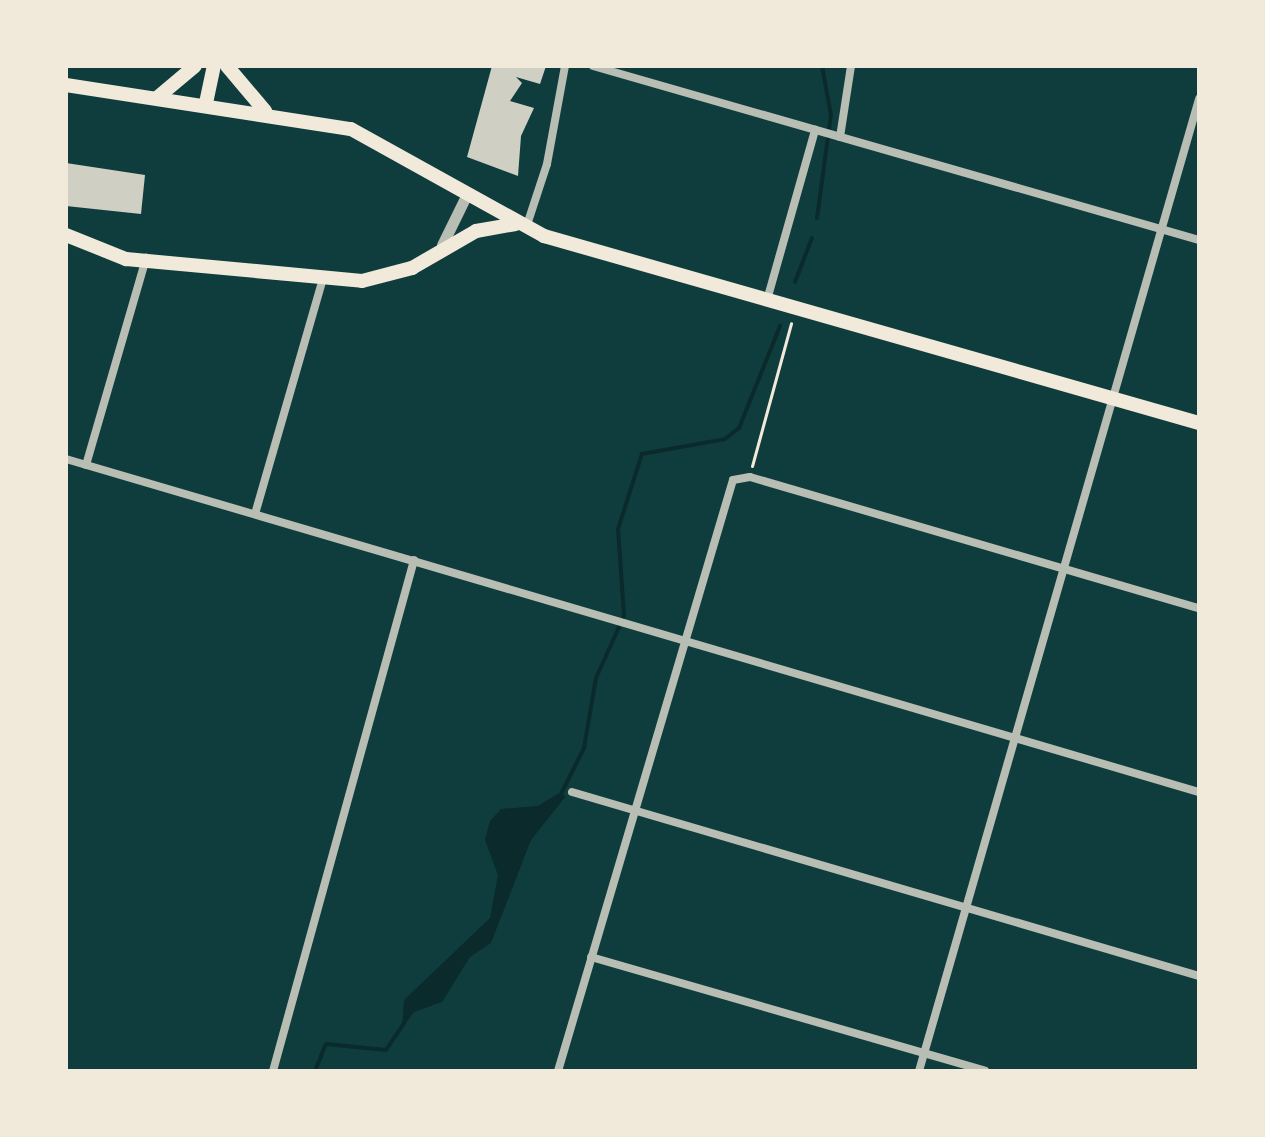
<!DOCTYPE html>
<html>
<head>
<meta charset="utf-8">
<style>
  body { margin:0 }
  #map { position:relative; width:1265px; height:1137px; overflow:hidden; background:#0f3d3e; font-family:"Fira Sans Condensed",sans-serif }
  div>[style] { position:absolute }
  .water>* { inset:0; background:#0a2a2b }
  .stream>* { height:4px; margin:-2px; padding:0 2px; transform-origin:2px; border-radius:2px; background:#0a2a2b }
  .building>* { inset:0; background:#cfcfc3 }
  .path>* { height:3px; margin:-1.5px; padding:0 1.5px; transform-origin:1.5px; border-radius:1.5px; background:#f1e9da }
  .minor>* { height:8px; margin:-4px; padding:0 4px; transform-origin:4px; border-radius:4px; background:#b8beb3 }
  .tertiary>* { height:11px; margin:-5.5px; padding:0 5.5px; transform-origin:5.5px; border-radius:5.5px; background:#b8beb3 }
  .primary>* { height:14px; margin:-7px; padding:0 7px; transform-origin:7px; border-radius:7px; background:#f1e9da }
  .trunk>* { height:14px; margin:-7px; padding:0 7px; transform-origin:7px; border-radius:7px; background:#f1e9da }
  span { translate:-50% -50%; white-space:nowrap; text-align:center; line-height:1.15; -webkit-text-stroke:6px #f1e9da; paint-order:stroke }
  .frame { position:absolute; inset:0; border:68px solid #f1e9da; pointer-events:none }
</style>
</head>
<body>
<div id="map">
  <div class="water">
    <i style="clip-path:polygon(557px 794px,566px 796px,531px 840px,491px 943px,470px 957px,442px 1002px,414px 1012px,402px 1028px,404px 1000px,490px 918px,498px 875px,485px 840px,490px 821px,501px 809px,538px 806px)"></i>
  </div>
  <div class="stream">
    <i style="left:817px;top:218px;width:104px;rotate:-82.3deg"></i>
    <i style="left:831px;top:115px;width:50px;rotate:-100.4deg"></i>
    <i style="left:795px;top:282px;width:47px;rotate:-68.9deg"></i>
    <i style="left:559px;top:798px;width:56px;rotate:-63.4deg"></i>
    <i style="left:584px;top:748px;width:71px;rotate:-80.3deg"></i>
    <i style="left:596px;top:678px;width:68px;rotate:-65.7deg"></i>
    <i style="left:624px;top:616px;width:87px;rotate:-93.9deg"></i>
    <i style="left:618px;top:529px;width:79px;rotate:-72.3deg"></i>
    <i style="left:642px;top:454px;width:84px;rotate:-10.2deg"></i>
    <i style="left:725px;top:439px;width:18px;rotate:-38deg"></i>
    <i style="left:739px;top:428px;width:110px;rotate:-68.1deg"></i>
    <i style="left:315px;top:1071px;width:29px;rotate:-68deg"></i>
    <i style="left:326px;top:1044px;width:60px;rotate:5.7deg"></i>
    <i style="left:386px;top:1050px;width:32px;rotate:-56deg"></i>
  </div>
  <div class="building">
    <i style="clip-path:polygon(492px 66px,546px 66px,540px 84px,516px 77px,522px 83px,510px 101px,534px 108px,521px 136px,518px 176px,467px 157px)"></i>
    <i style="clip-path:polygon(66px 163px,145px 175px,141px 214px,66px 206px)"></i>
  </div>
  <div class="path">
    <i style="left:752px;top:466px;width:148px;rotate:-74.7deg"></i>
  </div>
  <div class="minor">
    <i style="left:593px;top:66px;width:630px;rotate:16.02deg"></i>
    <i style="left:840px;top:137px;width:72px;rotate:-81.2deg"></i>
    <i style="left:526px;top:228px;width:67px;rotate:-71.8deg"></i>
    <i style="left:547px;top:164px;width:100px;rotate:-79.6deg"></i>
    <i style="left:767px;top:300px;width:177px;rotate:-74.2deg"></i>
    <i style="left:66px;top:459px;width:1181px;rotate:16.38deg"></i>
    <i style="left:86px;top:465px;width:216px;rotate:-73.8deg"></i>
    <i style="left:255px;top:514px;width:245px;rotate:-73.9deg"></i>
    <i style="left:572px;top:792px;width:653px;rotate:16.35deg"></i>
    <i style="left:591px;top:957px;width:410px;rotate:16.1deg"></i>
    <i style="left:273px;top:1071px;width:530px;rotate:-74.57deg"></i>
    <i style="left:558px;top:1071px;width:616px;rotate:-73.51deg"></i>
    <i style="left:733px;top:480px;width:17px;rotate:-10deg"></i>
    <i style="left:750px;top:477px;width:468px;rotate:16.3deg"></i>
    <i style="left:919px;top:1071px;width:1012px;rotate:-73.93deg"></i>
  </div>
  <div class="tertiary">
    <i style="left:442px;top:245px;width:55px;rotate:-63.9deg"></i>
  </div>
  <div class="primary">
    <i style="left:66px;top:85px;width:288px;rotate:8.8deg"></i>
    <i style="left:351px;top:129px;width:221px;rotate:29deg"></i>
    <i style="left:544px;top:236px;width:681px;rotate:15.93deg"></i>
    <i style="left:66px;top:235px;width:65px;rotate:21.8deg"></i>
    <i style="left:126px;top:259px;width:237px;rotate:5.3deg"></i>
    <i style="left:362px;top:281px;width:52px;rotate:-14.6deg"></i>
    <i style="left:412px;top:268px;width:74px;rotate:-30deg"></i>
    <i style="left:476px;top:231px;width:40px;rotate:-10deg"></i>
  </div>
  <div class="trunk">
    <i style="left:227px;top:66px;width:59px;rotate:49.8deg"></i>
    <i style="left:158px;top:97px;width:48px;rotate:-40deg"></i>
    <i style="left:206px;top:103px;width:38px;rotate:-78deg"></i>
  </div>
  <div class="frame"></div>
</div>
</body>
</html>
